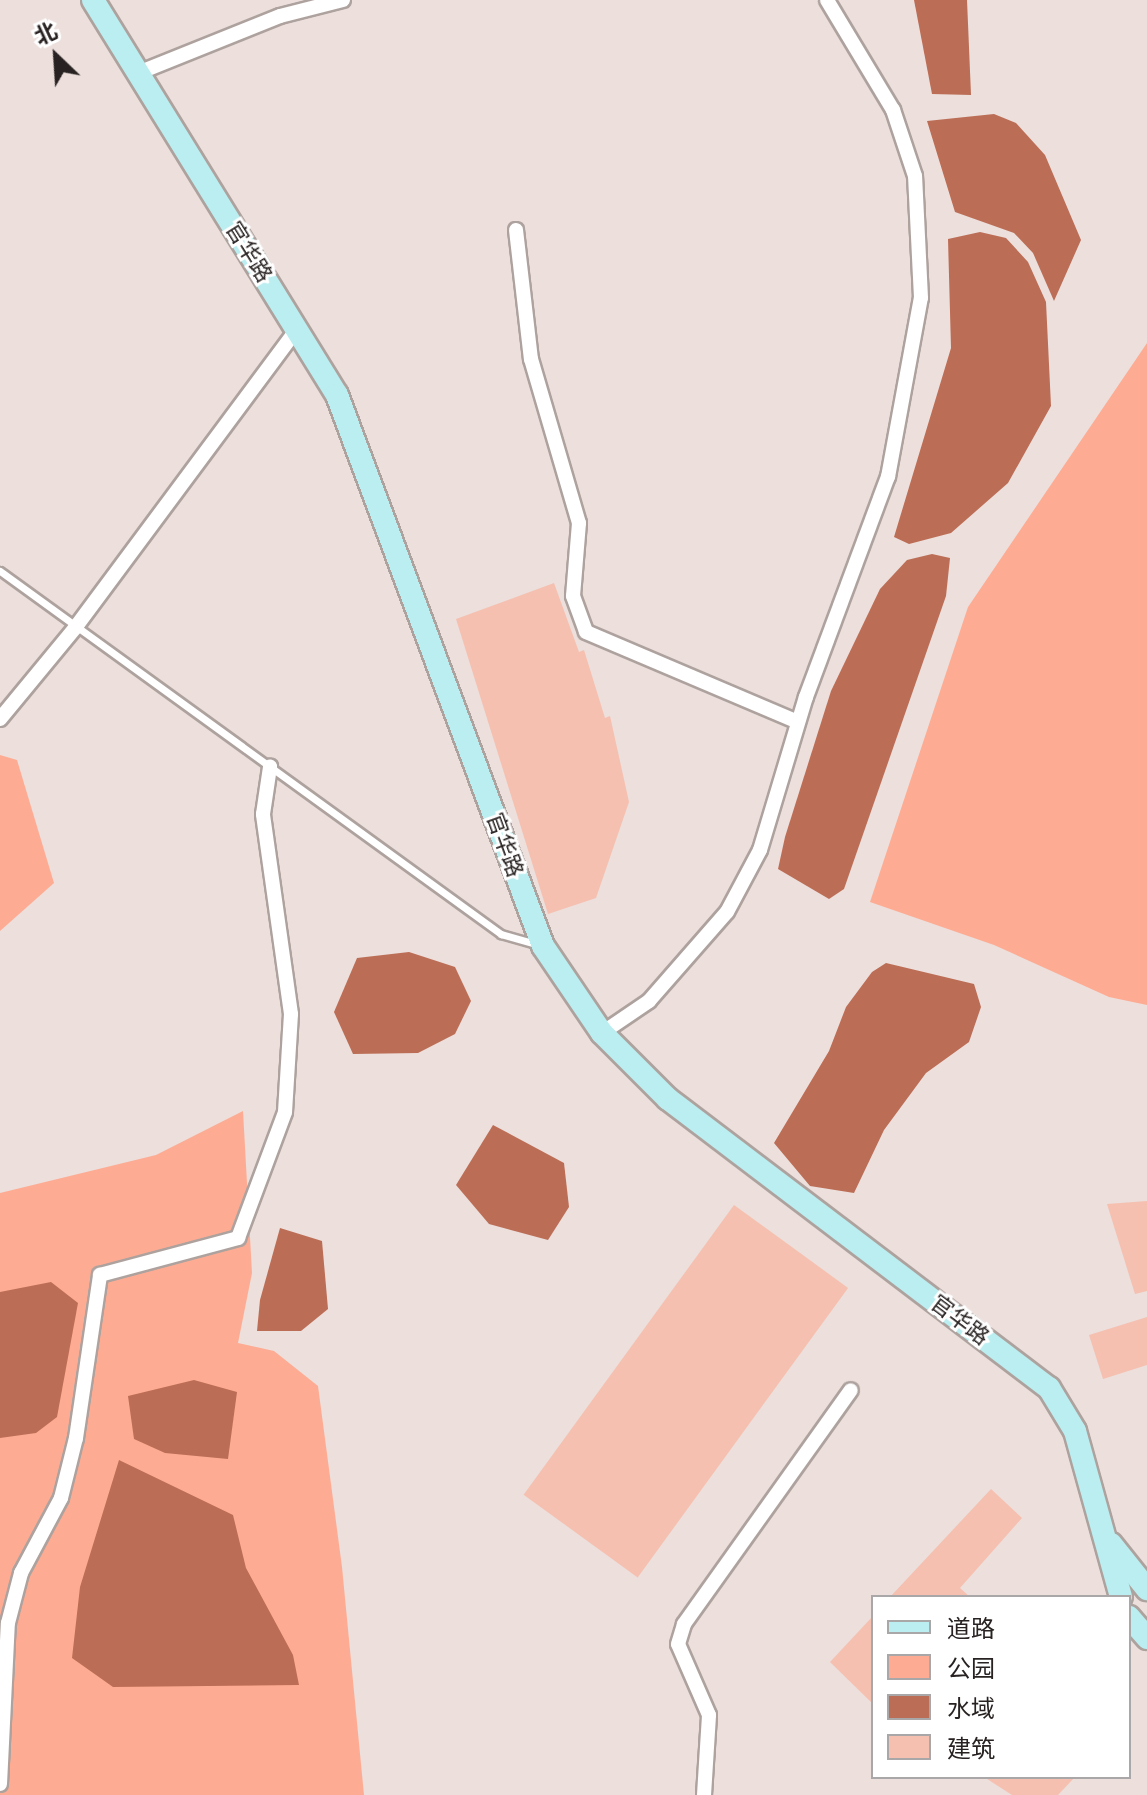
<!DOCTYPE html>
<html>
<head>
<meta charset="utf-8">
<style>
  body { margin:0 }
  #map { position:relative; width:1147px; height:1795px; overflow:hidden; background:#ecdfdc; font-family:Poppins,"Noto Sans SC",sans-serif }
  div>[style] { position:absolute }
  .green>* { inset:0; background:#fdac93 }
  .water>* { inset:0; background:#bc6d55 }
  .building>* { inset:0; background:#f5c0b0; transform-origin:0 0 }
  .roads { filter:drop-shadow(2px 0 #aea29e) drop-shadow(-2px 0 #aea29e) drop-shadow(0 2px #aea29e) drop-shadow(0 -2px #aea29e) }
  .lane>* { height:7px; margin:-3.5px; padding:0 3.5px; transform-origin:3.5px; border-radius:3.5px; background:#fff }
  .street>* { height:14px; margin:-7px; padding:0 7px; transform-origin:7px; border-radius:7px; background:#fff }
  .secondary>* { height:22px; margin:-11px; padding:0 11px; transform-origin:11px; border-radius:11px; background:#baeef0 }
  span { translate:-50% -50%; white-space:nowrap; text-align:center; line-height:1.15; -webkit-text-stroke:6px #fff; paint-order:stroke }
  .street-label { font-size:22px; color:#282322 }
  .legend { position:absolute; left:871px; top:1595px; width:260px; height:184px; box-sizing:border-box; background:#fff; border:2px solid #a9a7a7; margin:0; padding:10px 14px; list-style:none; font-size:24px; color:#282322 }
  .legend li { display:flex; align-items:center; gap:16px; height:40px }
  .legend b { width:40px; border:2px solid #a9a7a7 }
  .north { position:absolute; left:16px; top:16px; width:80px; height:80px; -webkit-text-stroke:6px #fff; paint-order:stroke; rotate:335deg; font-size:22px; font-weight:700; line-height:32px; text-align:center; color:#282322 }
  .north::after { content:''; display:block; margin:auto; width:28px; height:36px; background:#282322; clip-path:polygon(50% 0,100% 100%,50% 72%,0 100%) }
</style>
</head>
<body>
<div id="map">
  <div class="green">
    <i style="clip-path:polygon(1147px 343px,1147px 1005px,1109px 997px,994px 945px,870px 902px,968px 607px)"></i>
    <i style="clip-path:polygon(0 755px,17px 760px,54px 883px,0 931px)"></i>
    <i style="clip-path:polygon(243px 1111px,252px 1273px,238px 1343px,274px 1351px,318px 1386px,342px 1567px,364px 1795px,0 1795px,0 1193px,156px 1155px)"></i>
  </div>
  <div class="water">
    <i style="clip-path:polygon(914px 0,967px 0,971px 95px,932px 94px)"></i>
    <i style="clip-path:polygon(994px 114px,1016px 123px,1045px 155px,1081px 240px,1054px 301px,1033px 253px,1014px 233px,955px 212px,927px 121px)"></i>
    <i style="clip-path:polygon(980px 232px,1006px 238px,1028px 262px,1046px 302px,1051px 406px,1008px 483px,951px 533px,909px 544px,894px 537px,951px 348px,948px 239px)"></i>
    <i style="clip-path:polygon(932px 554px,950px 558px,946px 596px,844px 889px,829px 899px,778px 869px,785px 837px,831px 691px,880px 589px,907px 560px)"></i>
    <i style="clip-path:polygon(409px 952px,455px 967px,471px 1001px,455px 1034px,418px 1053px,353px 1054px,334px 1012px,357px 958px)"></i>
    <i style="clip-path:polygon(886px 963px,974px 984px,981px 1007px,969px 1042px,926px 1073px,884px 1130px,854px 1193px,810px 1186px,774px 1143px,829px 1051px,846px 1007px,872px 972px)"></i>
    <i style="clip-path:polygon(493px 1125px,564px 1163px,569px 1207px,548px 1240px,489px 1224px,456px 1185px)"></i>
    <i style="clip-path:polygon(280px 1228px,322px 1241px,328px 1309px,301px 1331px,257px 1331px,260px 1300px)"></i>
    <i style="clip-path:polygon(51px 1282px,78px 1303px,57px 1417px,36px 1433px,0 1438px,0 1292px)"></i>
    <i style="clip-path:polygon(194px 1380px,237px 1392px,228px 1459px,165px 1453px,134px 1439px,128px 1396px)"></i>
    <i style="clip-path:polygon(119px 1460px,233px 1515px,246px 1568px,293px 1655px,299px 1685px,113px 1687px,72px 1658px,80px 1587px)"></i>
  </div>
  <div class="building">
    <i style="clip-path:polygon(554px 583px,579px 652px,584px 650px,605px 718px,610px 716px,629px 802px,596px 898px,548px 914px,456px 619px)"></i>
    <i style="clip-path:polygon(1147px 1201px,1147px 1291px,1135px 1294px,1107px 1204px)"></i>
    <i style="left:734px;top:1205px;width:141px;height:358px;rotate:36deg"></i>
    <i style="clip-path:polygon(1147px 1317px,1147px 1365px,1103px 1379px,1089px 1335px)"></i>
    <i style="clip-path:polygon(991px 1489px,1022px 1518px,960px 1588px,970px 1597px,890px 1597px)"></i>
    <i style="clip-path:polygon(873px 1616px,873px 1704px,830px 1662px)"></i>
    <i style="clip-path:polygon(984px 1777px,1075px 1777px,1058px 1795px,1012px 1795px)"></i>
  </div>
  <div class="roads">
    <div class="lane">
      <i style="left:0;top:571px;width:619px;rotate:35.93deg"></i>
      <i style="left:501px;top:934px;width:37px;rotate:16deg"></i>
    </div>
    <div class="street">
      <i style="left:138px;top:73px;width:153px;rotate:-21.9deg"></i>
      <i style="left:280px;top:16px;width:65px;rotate:-14.3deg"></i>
      <i style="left:516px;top:230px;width:130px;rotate:83.4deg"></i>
      <i style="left:531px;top:359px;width:171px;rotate:73.7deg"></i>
      <i style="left:579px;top:523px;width:73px;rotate:94.7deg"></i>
      <i style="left:573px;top:596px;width:38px;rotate:70deg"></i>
      <i style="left:586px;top:632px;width:230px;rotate:23deg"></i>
      <i style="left:0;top:719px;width:118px;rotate:-50.5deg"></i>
      <i style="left:75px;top:628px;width:372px;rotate:-53.4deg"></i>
      <i style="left:602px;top:1033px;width:57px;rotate:-34.2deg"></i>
      <i style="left:649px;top:1001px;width:118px;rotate:-48.8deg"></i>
      <i style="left:727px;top:912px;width:70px;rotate:-62deg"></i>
      <i style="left:760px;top:850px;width:160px;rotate:-73.3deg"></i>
      <i style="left:806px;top:697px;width:235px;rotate:-69.6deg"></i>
      <i style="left:888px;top:477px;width:182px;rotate:-79.6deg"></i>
      <i style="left:921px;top:298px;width:122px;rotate:-92.8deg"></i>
      <i style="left:915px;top:176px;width:70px;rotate:-108.4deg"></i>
      <i style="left:893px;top:110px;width:128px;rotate:-121deg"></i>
      <i style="left:0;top:1784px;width:161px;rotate:-87.2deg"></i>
      <i style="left:8px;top:1623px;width:52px;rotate:-75.4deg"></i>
      <i style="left:21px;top:1573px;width:85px;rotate:-61.9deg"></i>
      <i style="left:61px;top:1498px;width:62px;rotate:-76deg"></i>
      <i style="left:76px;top:1438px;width:165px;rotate:-81.6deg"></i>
      <i style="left:100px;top:1275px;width:143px;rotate:-15deg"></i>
      <i style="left:238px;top:1238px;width:134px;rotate:-69.5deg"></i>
      <i style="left:285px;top:1112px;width:98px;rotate:-86.5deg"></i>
      <i style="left:291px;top:1014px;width:202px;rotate:-98deg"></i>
      <i style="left:263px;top:814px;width:48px;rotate:-81.5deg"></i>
      <i style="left:704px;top:1795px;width:80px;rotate:-86.4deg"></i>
      <i style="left:709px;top:1715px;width:77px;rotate:-113.6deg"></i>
      <i style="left:678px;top:1644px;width:21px;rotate:-73deg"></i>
      <i style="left:684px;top:1624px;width:287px;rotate:-54.5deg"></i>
    </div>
    <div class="secondary">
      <i style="left:93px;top:0;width:464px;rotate:58.3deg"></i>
      <i style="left:337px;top:395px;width:588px;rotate:69.5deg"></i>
      <i style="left:543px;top:946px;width:105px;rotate:55.9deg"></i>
      <i style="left:602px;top:1033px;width:93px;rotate:45deg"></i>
      <i style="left:668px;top:1099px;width:478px;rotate:37.2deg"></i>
      <i style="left:1049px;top:1388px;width:50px;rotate:58.8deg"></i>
      <i style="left:1075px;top:1431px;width:172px;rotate:74.5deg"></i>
      <i style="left:1111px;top:1544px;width:58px;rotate:51.3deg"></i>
      <i style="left:1129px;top:1617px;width:28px;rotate:49deg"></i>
    </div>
  </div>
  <div class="street-label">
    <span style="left:249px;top:252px;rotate:58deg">官华路</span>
    <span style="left:505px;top:845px;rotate:70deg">官华路</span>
    <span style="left:960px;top:1320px;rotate:37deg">官华路</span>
  </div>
  <ul class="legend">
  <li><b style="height:10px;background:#baeef0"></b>道路</li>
  <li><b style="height:22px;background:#fdac93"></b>公园</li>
  <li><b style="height:22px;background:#bc6d55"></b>水域</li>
  <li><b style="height:22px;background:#f5c0b0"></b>建筑</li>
  </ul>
  <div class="north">北</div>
</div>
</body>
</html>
